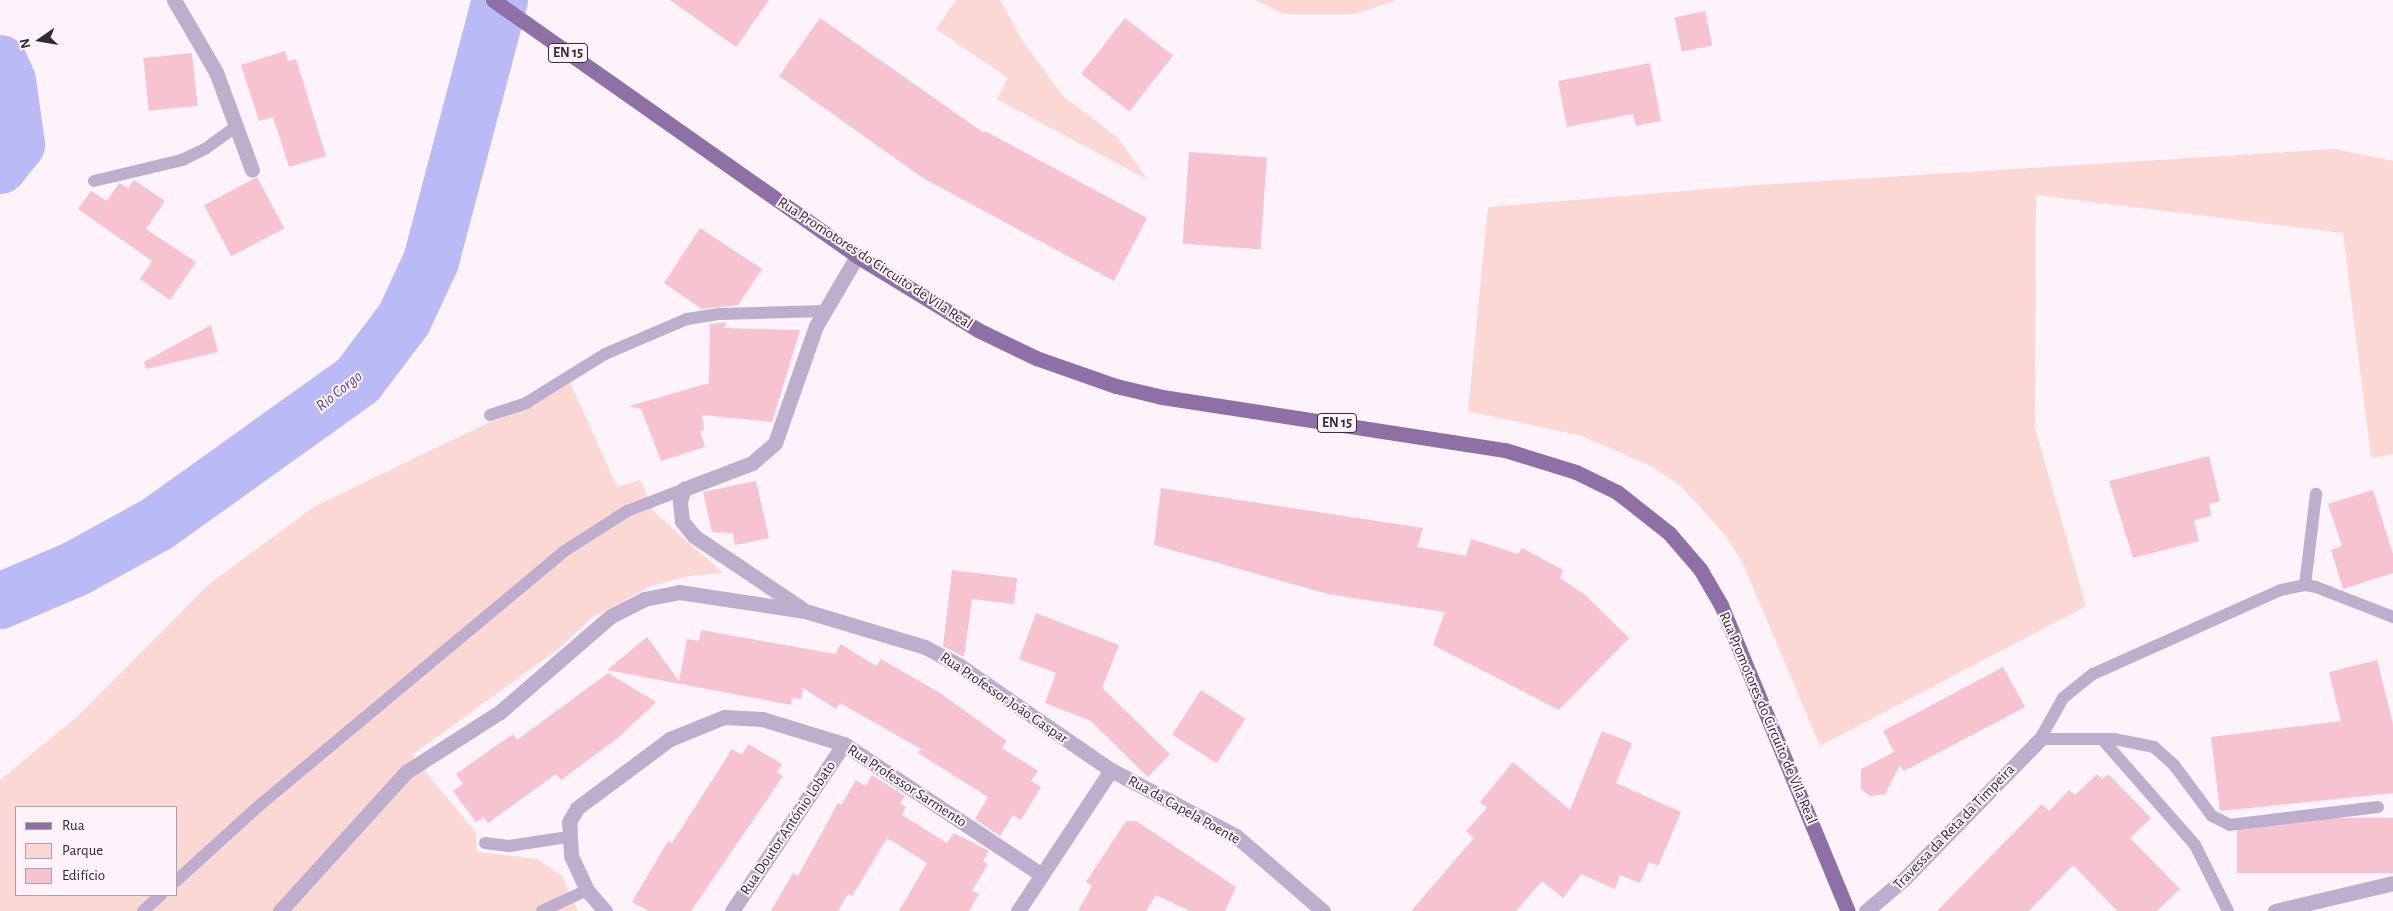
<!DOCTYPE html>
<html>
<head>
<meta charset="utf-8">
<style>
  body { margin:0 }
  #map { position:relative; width:2393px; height:911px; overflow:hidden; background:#fef3fb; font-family:"Alegreya Sans",sans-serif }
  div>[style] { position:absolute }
  .green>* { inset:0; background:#fcd8d4 }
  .river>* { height:56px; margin:-28px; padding:0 28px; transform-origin:28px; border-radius:28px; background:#babbf6 }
  .building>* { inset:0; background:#f7c3d1; transform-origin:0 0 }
  .service>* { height:12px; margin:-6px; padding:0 6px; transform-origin:6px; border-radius:6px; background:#beaecd }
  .minor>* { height:15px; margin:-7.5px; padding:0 7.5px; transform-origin:7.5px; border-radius:7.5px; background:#beaecd }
  .primary>* { height:15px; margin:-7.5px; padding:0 7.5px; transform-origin:7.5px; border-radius:7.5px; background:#8e70a7 }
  span { translate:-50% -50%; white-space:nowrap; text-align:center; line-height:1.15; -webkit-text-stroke:4px #fef3fb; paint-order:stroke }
  .shield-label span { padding:1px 4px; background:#fef3fb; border:1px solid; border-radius:4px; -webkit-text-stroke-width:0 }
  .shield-label { font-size:14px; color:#312c2f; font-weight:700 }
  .street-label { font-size:15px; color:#312c2f }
  .water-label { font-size:16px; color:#4c4599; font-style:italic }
  .legend { position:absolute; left:15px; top:806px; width:162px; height:90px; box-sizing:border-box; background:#fef3fb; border:1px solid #aca3a9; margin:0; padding:6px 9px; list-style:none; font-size:15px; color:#312c2f }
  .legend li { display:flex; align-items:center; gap:10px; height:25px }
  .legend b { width:25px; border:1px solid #aca3a9 }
  .north { position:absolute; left:15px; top:15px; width:50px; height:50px; -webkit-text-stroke:4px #fef3fb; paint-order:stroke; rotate:257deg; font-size:14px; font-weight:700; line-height:20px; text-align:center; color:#312c2f }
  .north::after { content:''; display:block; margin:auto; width:18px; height:22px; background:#312c2f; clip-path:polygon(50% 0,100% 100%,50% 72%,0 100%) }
</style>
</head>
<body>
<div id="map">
  <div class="green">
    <i style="clip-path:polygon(956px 0,1000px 0,1022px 40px,1063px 96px,1118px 138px,1148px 180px,997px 99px,1008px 78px,936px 29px)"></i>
    <i style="clip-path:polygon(1255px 0,1397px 0,1355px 14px,1284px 14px)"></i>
    <i style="clip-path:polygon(2335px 149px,2393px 161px,2393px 454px,2371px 458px,2343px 233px,2036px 195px,2035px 428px,2086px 606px,1820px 746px,1744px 566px,1726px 536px,1681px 486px,1651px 466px,1582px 436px,1468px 411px,1488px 207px,1757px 185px)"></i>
    <i style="clip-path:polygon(evenodd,570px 382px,617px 487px,640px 480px,655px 513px,723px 573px,689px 576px,651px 586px,593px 617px,557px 650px,412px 755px,476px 833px,477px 852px,537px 859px,562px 876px,578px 911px,0 911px,0 780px,79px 715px,208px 585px,315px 506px,490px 422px,528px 408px,570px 382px,16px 807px,176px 807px,176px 895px,16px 895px,16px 807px)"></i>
  </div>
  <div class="river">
    <i style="left:0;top:63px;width:20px;rotate:66deg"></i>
    <i style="left:8px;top:81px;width:64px;rotate:81.9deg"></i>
    <i style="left:17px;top:144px;width:28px;rotate:128deg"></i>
    <i style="left:0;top:601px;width:82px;rotate:-23.1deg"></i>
    <i style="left:75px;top:569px;width:94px;rotate:-28.8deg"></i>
    <i style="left:157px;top:524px;width:247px;rotate:-35.6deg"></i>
    <i style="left:358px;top:380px;width:76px;rotate:-53deg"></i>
    <i style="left:404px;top:319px;width:64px;rotate:-65deg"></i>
    <i style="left:431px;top:261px;width:270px;rotate:-75.2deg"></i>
  </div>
  <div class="building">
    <i style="clip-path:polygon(670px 0,769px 0,736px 47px)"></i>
    <i style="left:1705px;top:11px;width:35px;height:31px;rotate:78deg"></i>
    <i style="clip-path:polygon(820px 18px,984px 133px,985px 131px,1147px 218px,1114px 281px,923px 178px,779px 76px)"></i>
    <i style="left:1125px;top:18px;width:61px;height:71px;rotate:38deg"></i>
    <i style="clip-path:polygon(285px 51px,288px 61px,296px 59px,326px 156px,289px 167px,273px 117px,259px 121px,241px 65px)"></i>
    <i style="left:192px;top:53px;width:53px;height:49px;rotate:84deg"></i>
    <i style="clip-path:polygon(1650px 63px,1661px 121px,1636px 126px,1633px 114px,1567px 127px,1558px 81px)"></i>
    <i style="left:1189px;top:152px;width:78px;height:92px;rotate:4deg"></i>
    <i style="left:257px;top:177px;width:58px;height:60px;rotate:62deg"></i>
    <i style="clip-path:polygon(134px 180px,165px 201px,146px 229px,196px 262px,170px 300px,140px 279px,152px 261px,78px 209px,91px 191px,107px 201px,119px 183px,128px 188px)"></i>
    <i style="clip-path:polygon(700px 228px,762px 269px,738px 305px,702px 309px,664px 283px)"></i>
    <i style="clip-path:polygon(727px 322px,724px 328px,800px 330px,772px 422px,702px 415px,704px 430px,700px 431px,705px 447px,661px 461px,641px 409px,629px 406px,709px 383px,710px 324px)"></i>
    <i style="clip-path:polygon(211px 325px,218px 352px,146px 369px,144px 362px)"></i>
    <i style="clip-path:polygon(2209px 456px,2220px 501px,2209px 504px,2211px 516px,2194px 520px,2199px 541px,2133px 558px,2109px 481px)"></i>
    <i style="clip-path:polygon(756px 481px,769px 538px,735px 545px,733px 533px,712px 532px,703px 492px)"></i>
    <i style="clip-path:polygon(1161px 488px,1423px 528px,1417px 547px,1466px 556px,1471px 539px,1518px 554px,1522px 548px,1563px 570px,1560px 578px,1585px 595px,1629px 638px,1559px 710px,1433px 645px,1445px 612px,1328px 594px,1154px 545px)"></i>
    <i style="clip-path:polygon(2373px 490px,2393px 554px,2393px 573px,2343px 589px,2331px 550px,2342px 546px,2328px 504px)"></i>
    <i style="clip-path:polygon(952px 570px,1017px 578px,1014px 604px,972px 599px,964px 657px,943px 646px)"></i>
    <i style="clip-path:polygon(1036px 613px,1119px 645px,1102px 688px,1170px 754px,1148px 777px,1091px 721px,1045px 703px,1056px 673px,1019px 659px)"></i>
    <i style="clip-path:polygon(701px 630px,835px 654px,841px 644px,876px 666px,881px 659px,940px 693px,1007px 741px,1002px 748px,1038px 771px,1031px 781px,1041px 787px,1021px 820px,1013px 815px,1000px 836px,975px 819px,988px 797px,918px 753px,921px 749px,840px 703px,836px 709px,803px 688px,801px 699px,792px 698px,791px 705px,607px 670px,647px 637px,679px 681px,687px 639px,699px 641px)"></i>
    <i style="clip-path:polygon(2377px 660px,2393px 724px,2393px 793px,2220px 811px,2211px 737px,2341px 721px,2329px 672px)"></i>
    <i style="clip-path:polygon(2003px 667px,2025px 707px,1904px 771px,1900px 765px,1885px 794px,1870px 796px,1861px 789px,1861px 769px,1894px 752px,1883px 731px)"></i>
    <i style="clip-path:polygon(608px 673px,656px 702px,619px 737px,561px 780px,556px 774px,488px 823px,484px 817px,476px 822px,453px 791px,463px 784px,456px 774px,513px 734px,517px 740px)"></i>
    <i style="left:1201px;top:690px;width:53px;height:53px;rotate:33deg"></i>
    <i style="clip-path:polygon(1602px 731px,1632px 743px,1616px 783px,1681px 812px,1658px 866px,1649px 862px,1640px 883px,1620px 875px,1615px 889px,1581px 874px,1563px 898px,1542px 881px,1516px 911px,1411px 911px,1474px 838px,1466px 831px,1487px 808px,1480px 802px,1513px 762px,1570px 810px)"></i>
    <i style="clip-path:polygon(748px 744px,782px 764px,777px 772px,783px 776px,691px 911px,648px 911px,632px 902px,668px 841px,672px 843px,732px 749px,742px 755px)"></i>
    <i style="clip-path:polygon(2097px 774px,2102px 779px,2108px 774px,2151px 818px,2130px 838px,2180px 889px,2157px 911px,2117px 911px,2073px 865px,2029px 911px,1937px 911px,2042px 804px,2049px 811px,2069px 790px,2075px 795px)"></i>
    <i style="clip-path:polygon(872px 775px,905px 796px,900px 803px,906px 807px,902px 815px,947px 843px,954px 833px,989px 851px,983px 861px,988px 864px,972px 891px,979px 894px,969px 911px,899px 911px,927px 863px,887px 838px,852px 896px,848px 894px,838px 911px,771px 911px,793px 873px,798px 876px,838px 803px,841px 805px,856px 780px,866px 786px)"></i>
    <i style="left:2393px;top:818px;width:55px;height:156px;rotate:90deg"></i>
    <i style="clip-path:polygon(1126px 821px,1136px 821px,1236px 887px,1225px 911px,1190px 911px,1156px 895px,1146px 911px,1078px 911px,1092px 886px,1086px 882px)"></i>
  </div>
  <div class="service">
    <i style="left:94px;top:181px;width:90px;rotate:-13.4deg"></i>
    <i style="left:182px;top:160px;width:25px;rotate:-26deg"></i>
    <i style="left:205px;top:149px;width:39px;rotate:-36deg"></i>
    <i style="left:490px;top:415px;width:38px;rotate:-18deg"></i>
    <i style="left:526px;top:403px;width:93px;rotate:-31.8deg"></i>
    <i style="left:605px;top:354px;width:89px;rotate:-23.1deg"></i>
    <i style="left:687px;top:319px;width:33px;rotate:-9deg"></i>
    <i style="left:720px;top:314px;width:103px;rotate:-1.7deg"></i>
    <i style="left:2305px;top:585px;width:92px;rotate:-83.1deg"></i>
    <i style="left:2102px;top:739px;width:141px;rotate:48.7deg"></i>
    <i style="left:2195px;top:845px;width:74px;rotate:63.4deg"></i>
    <i style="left:2378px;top:807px;width:149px;rotate:173.1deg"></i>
    <i style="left:2230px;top:825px;width:20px;rotate:-153deg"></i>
    <i style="left:2212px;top:816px;width:64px;rotate:-126.7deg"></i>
    <i style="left:2174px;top:765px;width:27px;rotate:-138deg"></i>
    <i style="left:2154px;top:747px;width:41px;rotate:-168.7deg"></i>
    <i style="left:2114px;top:739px;width:74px;rotate:180deg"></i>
    <i style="left:2040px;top:739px;width:47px;rotate:-60.7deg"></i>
    <i style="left:2063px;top:698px;width:38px;rotate:-39deg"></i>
    <i style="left:2093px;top:674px;width:206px;rotate:-24.1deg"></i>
    <i style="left:2281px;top:590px;width:25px;rotate:-12deg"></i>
    <i style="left:2305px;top:585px;width:11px;rotate:10deg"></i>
    <i style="left:2316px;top:587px;width:83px;rotate:21.3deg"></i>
    <i style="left:485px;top:843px;width:24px;rotate:7deg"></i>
    <i style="left:509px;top:846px;width:60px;rotate:-8.7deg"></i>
    <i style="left:176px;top:881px;width:115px;rotate:-42.2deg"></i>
    <i style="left:261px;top:804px;width:393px;rotate:-39.8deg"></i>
    <i style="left:563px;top:552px;width:76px;rotate:-32.6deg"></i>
    <i style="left:627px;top:511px;width:61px;rotate:-21.1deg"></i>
    <i style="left:143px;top:911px;width:24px;rotate:-42deg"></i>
    <i style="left:542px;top:911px;width:50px;rotate:-25deg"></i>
  </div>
  <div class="minor">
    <i style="left:174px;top:0;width:83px;rotate:59.7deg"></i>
    <i style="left:216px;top:72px;width:104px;rotate:69.8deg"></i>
    <i style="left:801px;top:608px;width:129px;rotate:-146.1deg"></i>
    <i style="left:694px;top:536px;width:19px;rotate:-129deg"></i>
    <i style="left:682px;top:521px;width:20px;rotate:-96deg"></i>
    <i style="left:680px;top:501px;width:13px;rotate:-72deg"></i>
    <i style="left:684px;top:489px;width:73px;rotate:-20.9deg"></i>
    <i style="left:752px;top:463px;width:30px;rotate:-41deg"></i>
    <i style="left:775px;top:443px;width:124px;rotate:-70.7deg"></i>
    <i style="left:816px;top:326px;width:81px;rotate:-59.6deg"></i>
    <i style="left:280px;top:911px;width:188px;rotate:-47.8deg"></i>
    <i style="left:406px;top:772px;width:112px;rotate:-32.6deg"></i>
    <i style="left:500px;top:712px;width:147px;rotate:-40.9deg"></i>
    <i style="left:611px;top:616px;width:37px;rotate:-27deg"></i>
    <i style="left:644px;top:599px;width:36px;rotate:-11deg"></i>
    <i style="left:679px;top:592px;width:127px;rotate:8.6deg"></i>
    <i style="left:805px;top:611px;width:125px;rotate:16.7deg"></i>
    <i style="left:925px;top:647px;width:40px;rotate:28deg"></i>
    <i style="left:960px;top:666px;width:183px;rotate:34.6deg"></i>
    <i style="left:1111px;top:770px;width:141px;rotate:27.8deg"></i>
    <i style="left:1236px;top:836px;width:115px;rotate:40.8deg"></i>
    <i style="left:605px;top:911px;width:28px;rotate:-131deg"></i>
    <i style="left:587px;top:890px;width:38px;rotate:-115deg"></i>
    <i style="left:571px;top:855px;width:33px;rotate:-93deg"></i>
    <i style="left:569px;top:822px;width:16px;rotate:-60deg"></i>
    <i style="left:577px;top:808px;width:116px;rotate:-36.6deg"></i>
    <i style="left:670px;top:739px;width:58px;rotate:-22.2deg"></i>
    <i style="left:724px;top:717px;width:38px;rotate:3deg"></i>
    <i style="left:762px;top:719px;width:86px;rotate:17deg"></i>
    <i style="left:844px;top:744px;width:237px;rotate:33.5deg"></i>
    <i style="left:732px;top:911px;width:201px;rotate:-56.2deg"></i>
    <i style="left:1018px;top:911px;width:169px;rotate:-56.6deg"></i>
    <i style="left:1866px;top:911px;width:51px;rotate:-40.2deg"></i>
    <i style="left:1905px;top:878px;width:194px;rotate:-45.8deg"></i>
    <i style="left:2275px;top:911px;width:121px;rotate:-13.3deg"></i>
  </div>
  <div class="primary">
    <i style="left:493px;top:0;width:445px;rotate:35.1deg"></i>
    <i style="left:857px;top:256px;width:142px;rotate:31.4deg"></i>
    <i style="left:978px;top:330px;width:64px;rotate:25.8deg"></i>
    <i style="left:1036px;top:358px;width:85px;rotate:19.3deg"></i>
    <i style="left:1116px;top:386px;width:47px;rotate:13.4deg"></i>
    <i style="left:1162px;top:397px;width:347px;rotate:8.8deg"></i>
    <i style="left:1505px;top:450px;width:74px;rotate:17.2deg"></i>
    <i style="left:1576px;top:472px;width:46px;rotate:26deg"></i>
    <i style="left:1617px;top:492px;width:66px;rotate:38.3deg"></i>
    <i style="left:1669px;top:533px;width:48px;rotate:49.3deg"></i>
    <i style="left:1700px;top:569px;width:42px;rotate:59.7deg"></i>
    <i style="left:1721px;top:605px;width:331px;rotate:67.5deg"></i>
  </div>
  <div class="shield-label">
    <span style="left:568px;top:53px">EN 15</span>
    <span style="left:1337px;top:423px">EN 15</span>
  </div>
  <div class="street-label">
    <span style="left:875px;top:263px;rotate:33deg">Rua Promotores do Circuito de Vila Real</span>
    <span style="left:1004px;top:698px;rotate:34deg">Rua Professor João Gaspar</span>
    <span style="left:1768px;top:718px;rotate:67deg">Rua Promotores do Circuito de Vila Real</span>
    <span style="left:907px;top:786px;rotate:33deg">Rua Professor Sarmento</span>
    <span style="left:1184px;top:810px;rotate:29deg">Rua da Capela Poente</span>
    <span style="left:1954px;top:827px;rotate:-46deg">Travessa da Reta da Timpeira</span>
    <span style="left:788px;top:828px;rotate:-56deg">Rua Doutor António Lobato</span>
  </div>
  <div class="water-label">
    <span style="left:339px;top:391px;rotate:-39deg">Rio Corgo</span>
  </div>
  <ul class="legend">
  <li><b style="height:6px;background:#8e70a7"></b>Rua</li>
  <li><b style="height:14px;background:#fcd8d4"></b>Parque</li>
  <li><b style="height:14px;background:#f7c3d1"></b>Edifício</li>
  </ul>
  <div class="north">N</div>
</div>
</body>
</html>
